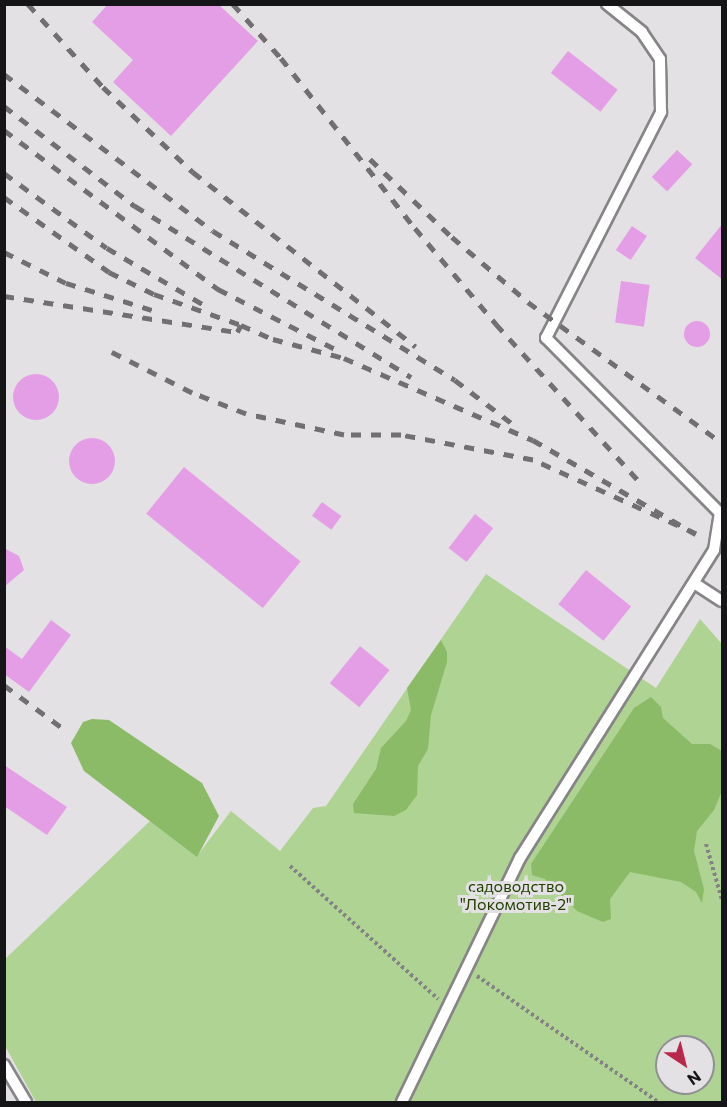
<!DOCTYPE html>
<html>
<head>
<meta charset="utf-8">
<style>
  body { margin:0 }
  #map { position:relative; width:727px; height:1107px; overflow:hidden; background:#e4e1e5; font-family:Commissioner,sans-serif }
  div>[style] { position:absolute }
  .green>* { inset:0; background:#aed393 }
  .forest>* { inset:0; background:#8cbb67 }
  .building>* { inset:0; background:#e49ee6; transform-origin:0 0 }
  .round { border-radius:50% }
  .path>* { height:4px; margin-top:-2px; transform-origin:0; background:repeating-linear-gradient(90deg,#848285 0 3px,transparent 0 6px) }
  .roads { filter:drop-shadow(2px 0 #878487) drop-shadow(-2px 0 #878487) drop-shadow(0 2px #878487) drop-shadow(0 -2px #878487) }
  .service>* { height:10px; margin:-5px; padding:0 5px; transform-origin:5px; border-radius:5px; background:#fff }
  .rail>* { height:4.5px; margin-top:-2.25px; transform-origin:0; background:repeating-linear-gradient(90deg,#716f72 0 10px,transparent 0 20px) }
  span { translate:-50% -50%; white-space:nowrap; text-align:center; line-height:1.15; -webkit-text-stroke:6px #e4e1e5; paint-order:stroke }
  .park-label { font-size:16px; color:#213f00 }
  .frame { position:absolute; inset:0; border:6px solid #151416; pointer-events:none }
  .north { position:absolute; left:655px; top:1035px; width:60px; height:60px; box-sizing:border-box; background:#e4e1e5; border:2px solid #918f92; border-radius:50%; rotate:145deg; font-size:16px; font-weight:700; line-height:24px; text-align:center; color:#151416 }
  .north::after { content:''; display:block; margin:auto; width:21px; height:27px; background:#b92749; clip-path:polygon(50% 0,100% 100%,50% 72%,0 100%) }
</style>
</head>
<body>
<div id="map">
  <div class="green">
    <i style="clip-path:polygon(evenodd,486px 574px,656px 688px,700px 619px,722px 644px,722px 1102px,36px 1102px,5px 1046px,4px 960px,150px 821px,197px 856px,231px 811px,280px 851px,313px 808px,326px 806px,486px 574px,667px 1047px,703px 1047px,703px 1083px,667px 1083px,667px 1047px)"></i>
  </div>
  <div class="forest">
    <i style="clip-path:polygon(441px 640px,447px 652px,447px 662px,431px 715px,428px 749px,418px 766px,417px 795px,406px 810px,394px 816px,354px 813px,353px 804px,376px 769px,381px 748px,406px 721px,411px 710px,407px 688px)"></i>
    <i style="clip-path:polygon(651px 697px,661px 707px,663px 718px,692px 744px,710px 744px,722px 751px,722px 791px,714px 810px,697px 831px,694px 851px,704px 889px,702px 903px,696px 892px,681px 882px,630px 872px,610px 899px,611px 919px,603px 922px,577px 911px,545px 879px,532px 875px,531px 864px,634px 708px)"></i>
    <i style="clip-path:polygon(92px 719px,109px 720px,202px 783px,219px 816px,197px 857px,84px 771px,71px 743px,83px 722px)"></i>
  </div>
  <div class="building">
    <i style="clip-path:polygon(108px 4px,218px 4px,258px 41px,171px 136px,113px 82px,133px 60px,92px 22px)"></i>
    <i style="left:568px;top:51px;width:63px;height:28px;rotate:38deg"></i>
    <i style="left:677px;top:150px;width:21px;height:37px;rotate:43deg"></i>
    <i style="clip-path:polygon(723px 223px,723px 280px,695px 258px)"></i>
    <i style="left:632px;top:226px;width:18px;height:29px;rotate:34deg"></i>
    <i style="left:621px;top:281px;width:29px;height:42px;rotate:8deg"></i>
    <i class="round" style="left:684px;top:321px;width:26px;height:26px"></i>
    <i class="round" style="left:13px;top:374px;width:46px;height:46px"></i>
    <i class="round" style="left:69px;top:438px;width:46px;height:46px"></i>
    <i style="left:184px;top:467px;width:150px;height:60px;rotate:39deg"></i>
    <i style="left:322px;top:502px;width:24px;height:17px;rotate:36deg"></i>
    <i style="left:475px;top:514px;width:23px;height:43px;rotate:38deg"></i>
    <i style="clip-path:polygon(4px 548px,19px 556px,24px 570px,4px 587px)"></i>
    <i style="left:586px;top:570px;width:58px;height:44px;rotate:39deg"></i>
    <i style="clip-path:polygon(51px 620px,71px 635px,29px 692px,4px 674px,4px 646px,22px 659px)"></i>
    <i style="left:360px;top:646px;width:38px;height:48px;rotate:39deg"></i>
    <i style="clip-path:polygon(4px 765px,67px 807px,47px 835px,4px 806px)"></i>
  </div>
  <div class="path">
    <i style="left:706px;top:844px;width:58px;rotate:74.1deg"></i>
    <i style="left:290px;top:866px;width:199px;rotate:41.9deg"></i>
    <i style="left:477px;top:976px;width:221px;rotate:34.8deg"></i>
  </div>
  <div class="roads">
    <div class="service">
      <i style="left:694px;top:583px;width:33px;rotate:33deg"></i>
      <i style="left:4px;top:1065px;width:43px;rotate:59.3deg"></i>
      <i style="left:402px;top:1102px;width:271px;rotate:-64.2deg"></i>
      <i style="left:520px;top:858px;width:364px;rotate:-57.8deg"></i>
      <i style="left:714px;top:550px;width:37px;rotate:-81deg"></i>
      <i style="left:720px;top:513px;width:247px;rotate:-134.8deg"></i>
      <i style="left:546px;top:338px;width:254px;rotate:-63deg"></i>
      <i style="left:661px;top:112px;width:53px;rotate:-91.1deg"></i>
      <i style="left:660px;top:59px;width:32px;rotate:-124deg"></i>
      <i style="left:642px;top:32px;width:45px;rotate:-141.3deg"></i>
    </div>
  </div>
  <div class="rail">
    <i style="left:28px;top:4px;width:112px;rotate:47.9deg"></i>
    <i style="left:103px;top:87px;width:124px;rotate:43.4deg"></i>
    <i style="left:193px;top:172px;width:283px;rotate:38.1deg"></i>
    <i style="left:233px;top:4px;width:72px;rotate:48.4deg"></i>
    <i style="left:281px;top:58px;width:216px;rotate:51.8deg"></i>
    <i style="left:415px;top:228px;width:126px;rotate:49.8deg"></i>
    <i style="left:496px;top:324px;width:210px;rotate:47.7deg"></i>
    <i style="left:4px;top:74px;width:261px;rotate:36.9deg"></i>
    <i style="left:213px;top:231px;width:284px;rotate:31.6deg"></i>
    <i style="left:455px;top:380px;width:79px;rotate:37.3deg"></i>
    <i style="left:4px;top:106px;width:165px;rotate:37.4deg"></i>
    <i style="left:135px;top:206px;width:325px;rotate:31.8deg"></i>
    <i style="left:4px;top:130px;width:267px;rotate:36.6deg"></i>
    <i style="left:218px;top:289px;width:136px;rotate:27.1deg"></i>
    <i style="left:370px;top:159px;width:113px;rotate:43.6deg"></i>
    <i style="left:452px;top:237px;width:100px;rotate:40.5deg"></i>
    <i style="left:528px;top:302px;width:240px;rotate:36deg"></i>
    <i style="left:4px;top:173px;width:127px;rotate:36.1deg"></i>
    <i style="left:107px;top:248px;width:113px;rotate:30.4deg"></i>
    <i style="left:4px;top:197px;width:129px;rotate:35.5deg"></i>
    <i style="left:109px;top:272px;width:50px;rotate:26.1deg"></i>
    <i style="left:154px;top:294px;width:96px;rotate:19.6deg"></i>
    <i style="left:4px;top:252px;width:69px;rotate:26.6deg"></i>
    <i style="left:66px;top:283px;width:93px;rotate:17.5deg"></i>
    <i style="left:4px;top:296px;width:236px;rotate:8.8deg"></i>
    <i style="left:237px;top:332px;width:8px;rotate:-60deg"></i>
    <i style="left:241px;top:325px;width:35px;rotate:24deg"></i>
    <i style="left:273px;top:339px;width:73px;rotate:15deg"></i>
    <i style="left:344px;top:358px;width:206px;rotate:23.5deg"></i>
    <i style="left:533px;top:440px;width:188px;rotate:30deg"></i>
    <i style="left:696px;top:534px;width:179px;rotate:-155.6deg"></i>
    <i style="left:533px;top:460px;width:134px;rotate:-169.3deg"></i>
    <i style="left:401px;top:435px;width:57px;rotate:180deg"></i>
    <i style="left:344px;top:435px;width:100px;rotate:-167.9deg"></i>
    <i style="left:246px;top:414px;width:58px;rotate:-158.7deg"></i>
    <i style="left:192px;top:393px;width:97px;rotate:-153.2deg"></i>
    <i style="left:4px;top:685px;width:79px;rotate:36.3deg"></i>
  </div>
  <div class="park-label">
    <span style="left:516px;top:895px">садоводство<br>"Локомотив-2"</span>
  </div>
  <div class="frame"></div>
  <div class="north">N</div>
</div>
</body>
</html>
